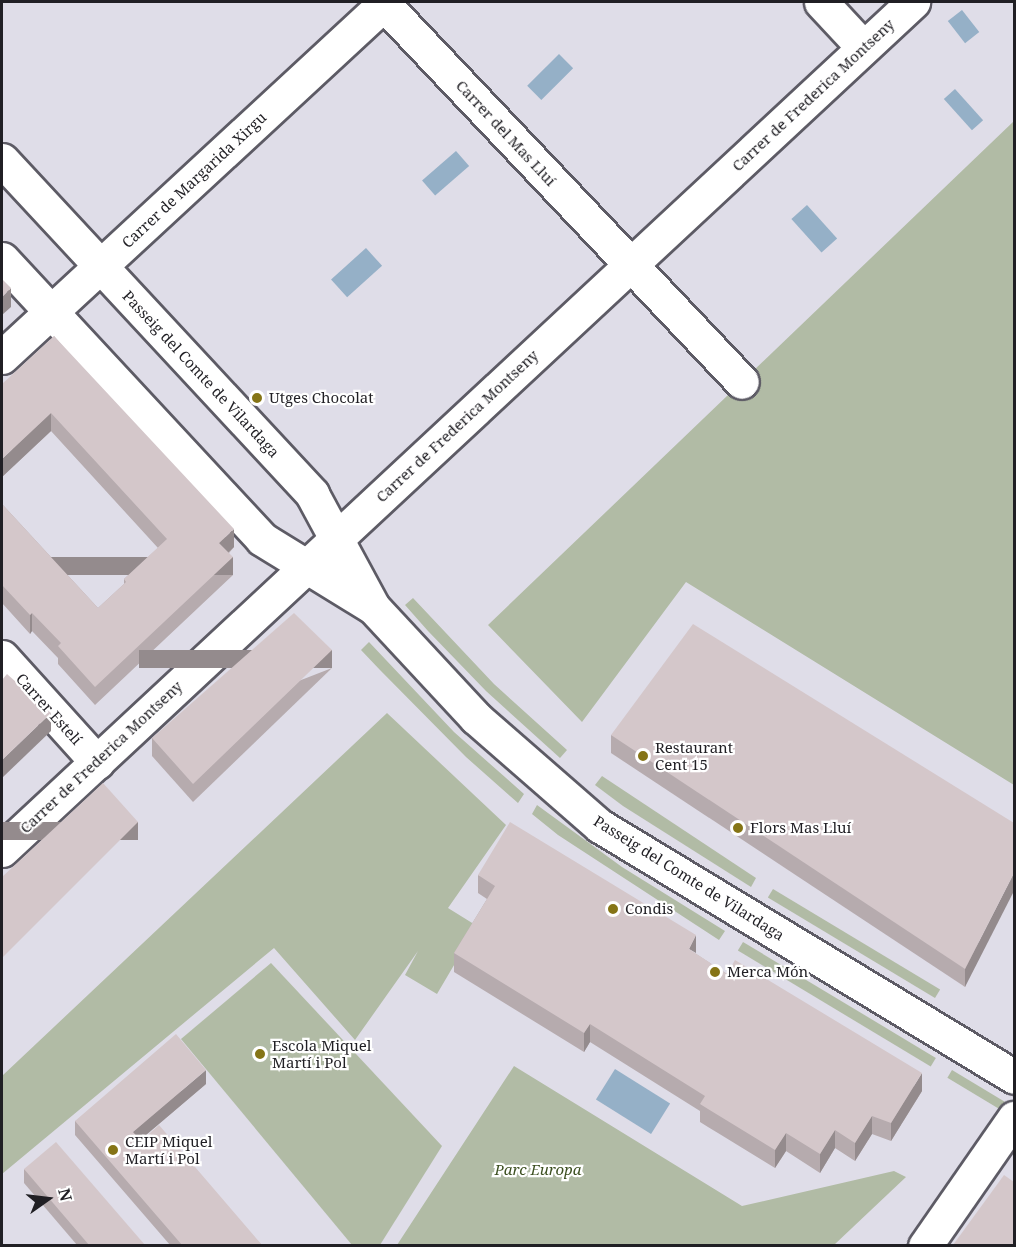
<!DOCTYPE html>
<html>
<head>
<meta charset="utf-8">
<style>
  body { margin:0 }
  #map { position:relative; width:1016px; height:1247px; overflow:hidden; background:#dfdde8; font-family:"Noto Serif",serif }
  div>[style] { position:absolute }
  .green>* { inset:0; background:#b1bba5; transform-origin:0 0 }
  .water>* { inset:0; background:#95b0c7; transform-origin:0 0 }
  .roads { filter:drop-shadow(2px 0 #5d5b65) drop-shadow(-2px 0 #5d5b65) drop-shadow(0 2px #5d5b65) drop-shadow(0 -2px #5d5b65) }
  .minor>* { height:33px; margin:-16.5px; padding:0 16.5px; transform-origin:16.5px; border-radius:16.5px; background:#fff }
  .wall>* { inset:0; background:#b6abae }
  .shaded-wall>* { inset:0; background:#948b8d; transform-origin:0 0 }
  .building>* { inset:0; background:#d4c7ca }
  .dots>* { width:16px; height:16px; translate:-50% -50%; box-sizing:border-box; border:3px solid #fff; border-radius:50% }
  span { translate:-50% -50%; white-space:nowrap; text-align:center; line-height:1.15; -webkit-text-stroke:4.5px #fff; paint-order:stroke }
  .street-label { font-size:15px; color:#201f24 }
  .poi-label { font-size:15px; color:#201f24 }
  .left { translate:0 -50%; text-align:left }
  .park-label { font-size:15px; color:#3d5021; font-style:italic }
  .frame { position:absolute; inset:0; border:3px solid #201f24; pointer-events:none }
  .north { position:absolute; left:18px; top:1169px; width:60px; height:60px; -webkit-text-stroke:4px #fff; paint-order:stroke; rotate:76deg; font-size:16px; font-weight:700; line-height:24px; text-align:center; color:#201f24 }
  .north::after { content:''; display:block; margin:auto; width:21px; height:27px; background:#201f24; clip-path:polygon(50% 0,100% 100%,50% 72%,0 100%) }
</style>
</head>
<body>
<div id="map">
  <div class="green">
    <i style="clip-path:polygon(1014px 121px,1014px 785px,686px 582px,582px 722px,488px 625px)"></i>
    <i style="clip-path:polygon(413px 598px,494px 684px,567px 750px,560px 758px,486px 691px,428px 631px,405px 605px)"></i>
    <i style="clip-path:polygon(369px 642px,454px 732px,524px 794px,518px 803px,466px 757px,380px 670px,361px 650px)"></i>
    <i style="clip-path:polygon(387px 713px,506px 825px,448px 908px,477px 926px,437px 994px,405px 975px,418px 951px,355px 1040px,274px 948px,2px 1174px,2px 1076px)"></i>
    <i style="clip-path:polygon(602px 776px,756px 878px,751px 887px,623px 806px,595px 785px)"></i>
    <i style="clip-path:polygon(537px 805px,622px 867px,725px 931px,719px 940px,558px 835px,532px 814px)"></i>
    <i style="left:773px;top:889px;width:195px;height:10px;rotate:31deg"></i>
    <i style="left:743px;top:942px;width:225px;height:10px;rotate:31deg"></i>
    <i style="clip-path:polygon(271px 963px,442px 1146px,380px 1245px,352px 1245px,181px 1039px)"></i>
    <i style="clip-path:polygon(514px 1066px,742px 1206px,894px 1171px,906px 1177px,834px 1245px,397px 1245px)"></i>
    <i style="left:952px;top:1070px;width:63px;height:9px;rotate:31deg"></i>
  </div>
  <div class="water">
    <i style="left:962px;top:10px;width:28px;height:18px;rotate:52deg"></i>
    <i style="left:559px;top:54px;width:20px;height:45px;rotate:45deg"></i>
    <i style="left:955px;top:89px;width:42px;height:15px;rotate:48deg"></i>
    <i style="left:456px;top:151px;width:20px;height:45px;rotate:49deg"></i>
    <i style="left:807px;top:205px;width:45px;height:21px;rotate:48deg"></i>
    <i style="left:366px;top:248px;width:24px;height:47px;rotate:48deg"></i>
    <i style="left:615px;top:1069px;width:65px;height:36px;rotate:32deg"></i>
  </div>
  <div class="roads">
    <div class="minor">
      <i style="left:382px;top:2px;width:523px;rotate:46.55deg"></i>
      <i style="left:821px;top:2px;width:62px;rotate:47deg"></i>
      <i style="left:2px;top:160px;width:456px;rotate:47.1deg"></i>
      <i style="left:312px;top:494px;width:128px;rotate:61.6deg"></i>
      <i style="left:373px;top:607px;width:151px;rotate:47.1deg"></i>
      <i style="left:476px;top:718px;width:164px;rotate:41.1deg"></i>
      <i style="left:600px;top:826px;width:484px;rotate:31.2deg"></i>
      <i style="left:2px;top:259px;width:382px;rotate:47.1deg"></i>
      <i style="left:262px;top:539px;width:128px;rotate:31.6deg"></i>
      <i style="left:2px;top:357px;width:523px;rotate:-42.75deg"></i>
      <i style="left:2px;top:657px;width:142px;rotate:47.9deg"></i>
      <i style="left:2px;top:850px;width:1245px;rotate:-42.95deg"></i>
      <i style="left:925px;top:1246px;width:156px;rotate:-55.2deg"></i>
    </div>
  </div>
  <div class="wall">
    <i style="clip-path:polygon(54px 336px,234px 547px,229px 553px,233px 575px,95px 705px,58px 664px,58px 658px,32px 631px,30px 634px,2px 603px,2px 504px,98px 608px,124px 584px,124px 579px,158px 548px,51px 431px,2px 477px)"></i>
    <i style="clip-path:polygon(332px 668px,193px 802px,152px 756px,152px 738px)"></i>
    <i style="clip-path:polygon(611px 735px,1014px 823px,965px 987px,611px 753px)"></i>
    <i style="clip-path:polygon(478px 875px,696px 954px,727px 974px,922px 1091px,891px 1141px,872px 1134px,855px 1161px,835px 1148px,820px 1173px,786px 1151px,775px 1168px,700px 1122px,700px 1111px,590px 1042px,584px 1052px,454px 972px,454px 953px,487px 899px,478px 893px)"></i>
    <i style="clip-path:polygon(206px 1084px,140px 1140px,262px 1245px,170px 1245px,75px 1135px,75px 1121px)"></i>
    <i style="clip-path:polygon(24px 1169px,145px 1245px,77px 1245px,24px 1183px)"></i>
  </div>
  <div class="shaded-wall">
    <i style="clip-path:polygon(11px 288px,11px 307px,2px 315px,2px 297px)"></i>
    <i style="clip-path:polygon(51px 413px,51px 431px,2px 477px,2px 459px)"></i>
    <i style="clip-path:polygon(234px 529px,234px 547px,219px 561px,219px 543px)"></i>
    <i style="left:233px;top:557px;width:18px;height:190px;rotate:90deg"></i>
    <i style="clip-path:polygon(32px 613px,32px 631px,30px 634px,30px 615px)"></i>
    <i style="left:332px;top:650px;width:18px;height:193px;rotate:90deg"></i>
    <i style="clip-path:polygon(51px 713px,51px 731px,2px 778px,2px 760px)"></i>
    <i style="left:138px;top:822px;width:18px;height:192px;rotate:90deg"></i>
    <i style="clip-path:polygon(1014px 873px,1014px 891px,965px 987px,965px 969px)"></i>
    <i style="clip-path:polygon(696px 935px,696px 953px,689px 949px)"></i>
    <i style="clip-path:polygon(590px 1024px,590px 1042px,584px 1052px,584px 1033px)"></i>
    <i style="clip-path:polygon(206px 1070px,206px 1084px,133px 1146px,133px 1132px)"></i>
    <i style="clip-path:polygon(922px 1073px,922px 1091px,891px 1141px,891px 1123px)"></i>
    <i style="clip-path:polygon(872px 1116px,872px 1134px,855px 1161px,855px 1143px)"></i>
    <i style="clip-path:polygon(835px 1130px,835px 1148px,820px 1173px,820px 1154px)"></i>
    <i style="clip-path:polygon(786px 1133px,786px 1151px,775px 1168px,775px 1150px)"></i>
  </div>
  <div class="building">
    <i style="clip-path:polygon(2px 279px,11px 288px,2px 297px)"></i>
    <i style="clip-path:polygon(54px 336px,234px 529px,219px 543px,233px 557px,95px 687px,58px 646px,61px 643px,32px 613px,30px 615px,2px 585px,2px 504px,98px 608px,126px 582px,124px 579px,167px 539px,51px 413px,2px 459px,2px 384px)"></i>
    <i style="clip-path:polygon(294px 613px,332px 650px,193px 784px,152px 738px)"></i>
    <i style="clip-path:polygon(693px 624px,1014px 823px,1014px 873px,965px 969px,611px 735px)"></i>
    <i style="clip-path:polygon(7px 674px,51px 713px,2px 760px,2px 680px)"></i>
    <i style="clip-path:polygon(103px 783px,138px 822px,2px 958px,2px 877px)"></i>
    <i style="clip-path:polygon(510px 822px,696px 935px,689px 949px,727px 974px,735px 960px,922px 1073px,891px 1123px,872px 1116px,855px 1143px,835px 1130px,820px 1154px,786px 1133px,775px 1150px,700px 1104px,705px 1096px,590px 1024px,584px 1033px,454px 953px,495px 886px,478px 875px)"></i>
    <i style="clip-path:polygon(176px 1034px,206px 1070px,133px 1132px,141px 1141px,159px 1125px,262px 1245px,182px 1245px,75px 1121px)"></i>
    <i style="clip-path:polygon(56px 1142px,145px 1245px,89px 1245px,24px 1169px)"></i>
    <i style="clip-path:polygon(1004px 1175px,1014px 1182px,1014px 1245px,953px 1245px)"></i>
  </div>
  <div class="dots">
    <i style="left:257px;top:398px;background:#857416"></i>
    <i style="left:643px;top:756px;background:#857416"></i>
    <i style="left:738px;top:828px;background:#857416"></i>
    <i style="left:613px;top:909px;background:#857416"></i>
    <i style="left:715px;top:972px;background:#857416"></i>
    <i style="left:260px;top:1054px;background:#857416"></i>
    <i style="left:113px;top:1150px;background:#857416"></i>
  </div>
  <div class="street-label">
    <span style="left:813px;top:95px;rotate:-43deg">Carrer de Frederica Montseny</span>
    <span style="left:506px;top:133px;rotate:47deg">Carrer del Mas Lluí</span>
    <span style="left:194px;top:180px;rotate:-43deg">Carrer de Margarida Xirgu</span>
    <span style="left:201px;top:374px;rotate:47deg">Passeig del Comte de Vilardaga</span>
    <span style="left:457px;top:426px;rotate:-43deg">Carrer de Frederica Montseny</span>
    <span style="left:49px;top:709px;rotate:48deg">Carrer Estelí</span>
    <span style="left:101px;top:757px;rotate:-43deg">Carrer de Frederica Montseny</span>
    <span style="left:689px;top:878px;rotate:32deg">Passeig del Comte de Vilardaga</span>
  </div>
  <div class="poi-label">
    <span class="left" style="left:269px;top:398px">Utges Chocolat</span>
    <span class="left" style="left:655px;top:756px">Restaurant<br>Cent 15</span>
    <span class="left" style="left:750px;top:828px">Flors Mas Lluí</span>
    <span class="left" style="left:625px;top:909px">Condis</span>
    <span class="left" style="left:727px;top:972px">Merca Món</span>
    <span class="left" style="left:272px;top:1054px">Escola Miquel<br>Martí i Pol</span>
    <span class="left" style="left:125px;top:1150px">CEIP Miquel<br>Martí i Pol</span>
  </div>
  <div class="park-label">
    <span style="left:538px;top:1170px">Parc Europa</span>
  </div>
  <div class="frame"></div>
  <div class="north">N</div>
</div>
</body>
</html>
